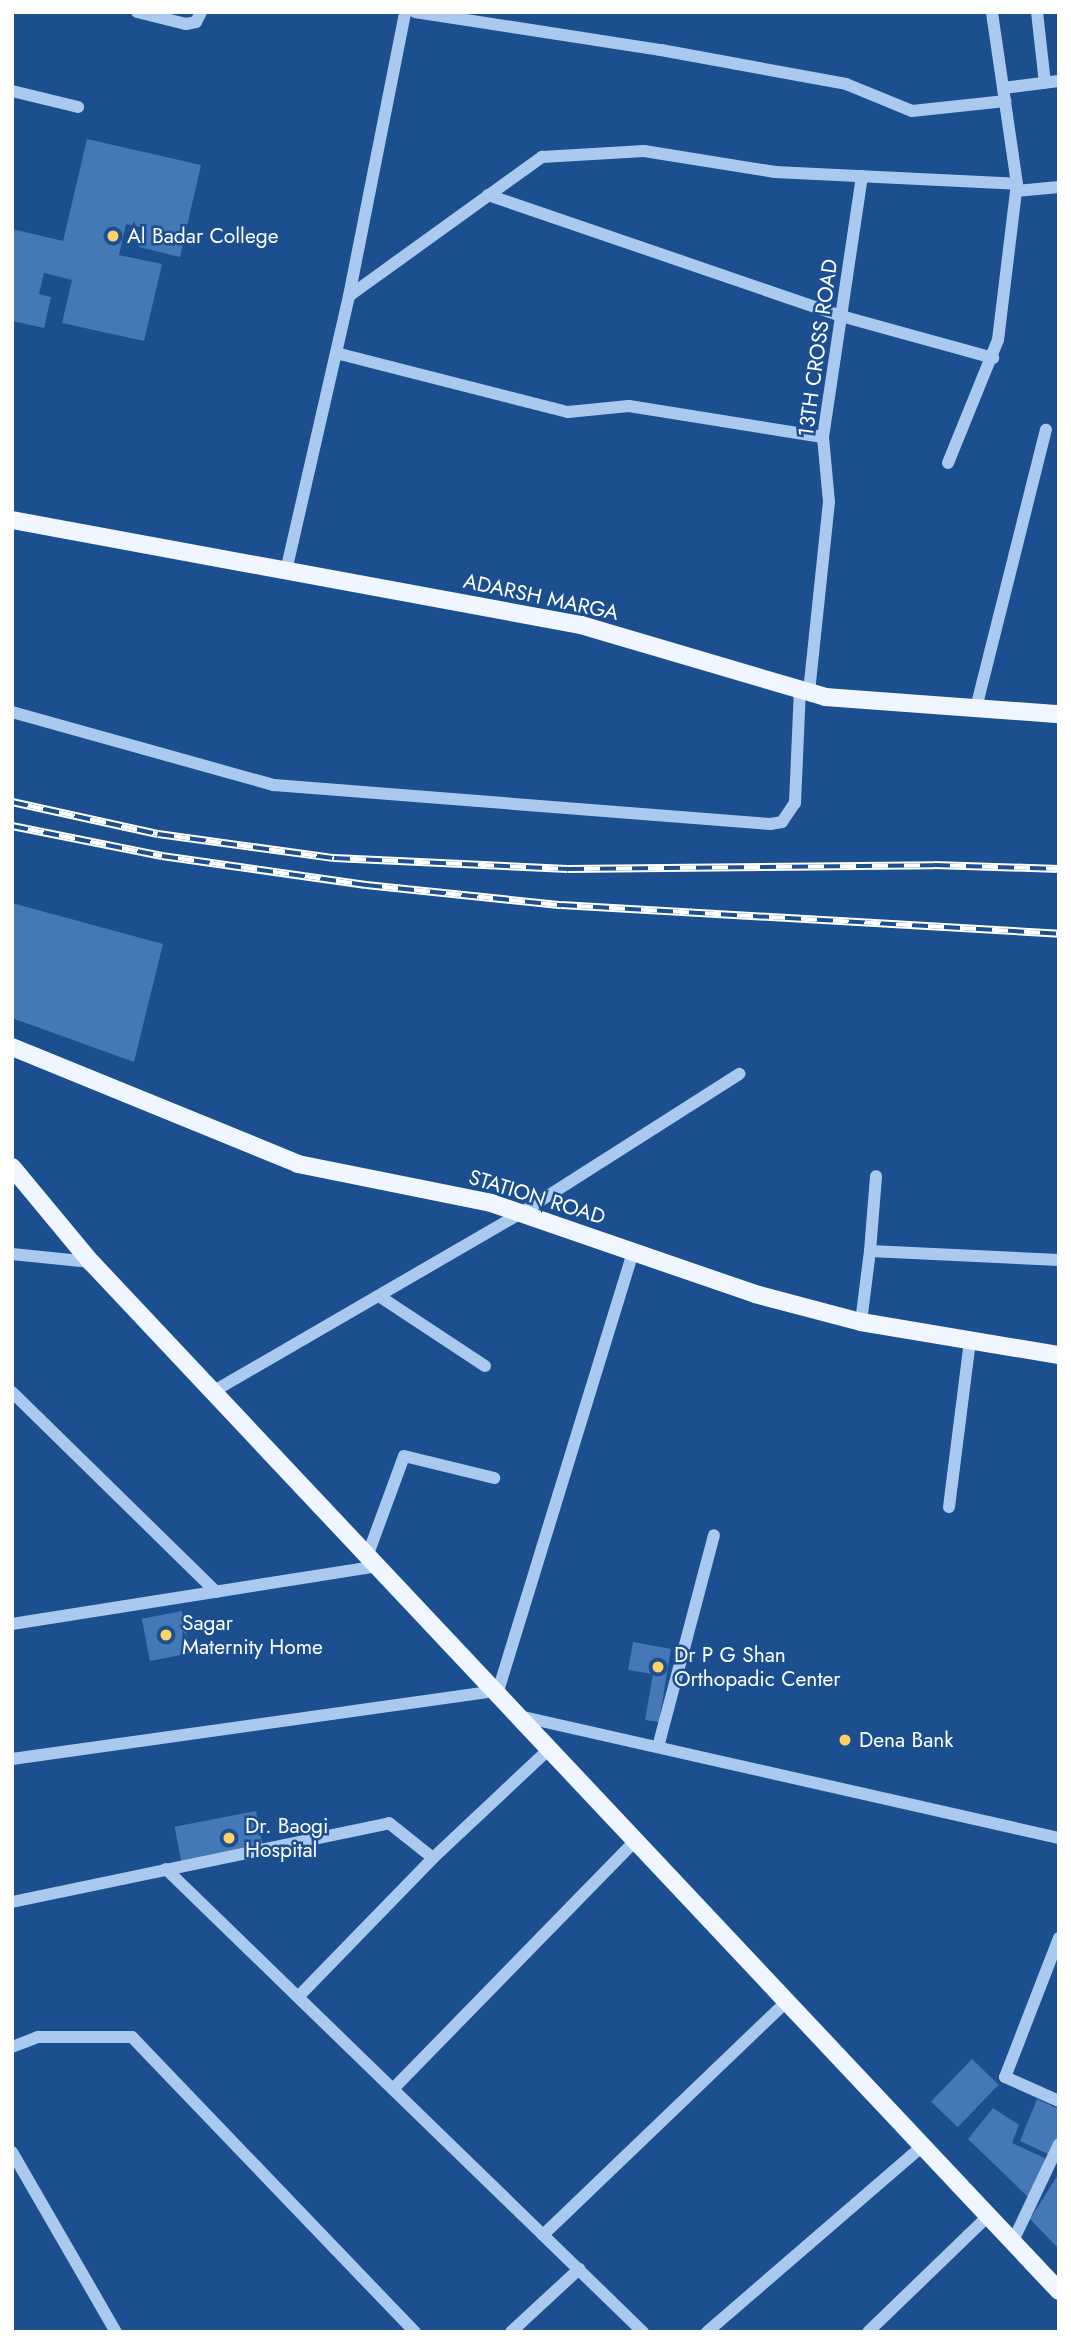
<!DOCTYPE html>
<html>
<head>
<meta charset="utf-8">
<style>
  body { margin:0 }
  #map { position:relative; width:1071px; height:2344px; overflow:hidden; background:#1b4f8f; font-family:Jost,sans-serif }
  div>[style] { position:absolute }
  .building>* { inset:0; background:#4478b7; transform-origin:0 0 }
  .minor>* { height:12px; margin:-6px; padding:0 6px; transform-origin:6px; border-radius:6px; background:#a9c9ee }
  .major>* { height:18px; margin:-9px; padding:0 9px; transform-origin:9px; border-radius:9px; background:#f0f6ff }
  .rail>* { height:8px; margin-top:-4px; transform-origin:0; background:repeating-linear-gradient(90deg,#1b4f8f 0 16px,#fff 0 32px); box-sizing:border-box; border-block:2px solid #fff }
  .dots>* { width:19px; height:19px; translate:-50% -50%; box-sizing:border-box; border:4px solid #1b4f8f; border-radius:50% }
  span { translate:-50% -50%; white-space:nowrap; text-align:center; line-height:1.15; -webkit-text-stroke:5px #1b4f8f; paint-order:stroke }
  .poi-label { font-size:21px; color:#fff }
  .left { translate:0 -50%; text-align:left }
  .street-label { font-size:21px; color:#fff }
  .frame { position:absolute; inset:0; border:14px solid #fff; pointer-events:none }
</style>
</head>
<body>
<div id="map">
  <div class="building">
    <i style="clip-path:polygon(87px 139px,201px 165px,180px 257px,139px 247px,144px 228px,126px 224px,119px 255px,162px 264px,144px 341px,62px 323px,72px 280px,44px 273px,39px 294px,51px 297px,44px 328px,12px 321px,12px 229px,63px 241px)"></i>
    <i style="clip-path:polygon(12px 903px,163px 944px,134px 1062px,12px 1018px)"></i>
    <i style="left:182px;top:1611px;width:43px;height:41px;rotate:79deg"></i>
    <i style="clip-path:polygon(633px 1642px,671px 1649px,659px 1722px,645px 1720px,653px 1674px,628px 1670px)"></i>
    <i style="left:256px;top:1811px;width:37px;height:83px;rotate:79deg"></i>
    <i style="left:972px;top:2059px;width:37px;height:59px;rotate:44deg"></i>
    <i style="clip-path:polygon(1037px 2099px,1059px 2109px,1059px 2137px,1050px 2155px,1020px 2141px)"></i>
    <i style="clip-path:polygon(993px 2108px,1019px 2125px,1012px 2143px,1047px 2159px,1028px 2197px,968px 2139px)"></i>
    <i style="clip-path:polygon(1059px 2173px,1059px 2245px,1057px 2247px,1030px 2219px)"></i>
  </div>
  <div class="minor">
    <i style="left:137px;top:12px;width:50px;rotate:13.8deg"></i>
    <i style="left:186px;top:24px;width:10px;rotate:-11deg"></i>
    <i style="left:196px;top:22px;width:11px;rotate:-63deg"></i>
    <i style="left:415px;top:12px;width:249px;rotate:8.8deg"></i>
    <i style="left:661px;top:50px;width:188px;rotate:10.4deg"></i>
    <i style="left:846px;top:84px;width:71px;rotate:22.2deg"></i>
    <i style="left:912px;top:111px;width:94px;rotate:-6.1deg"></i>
    <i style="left:1037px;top:12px;width:71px;rotate:83.6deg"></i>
    <i style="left:1003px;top:88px;width:56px;rotate:-7.1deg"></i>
    <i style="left:12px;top:91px;width:68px;rotate:13.6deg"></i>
    <i style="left:1016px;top:191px;width:43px;rotate:-5.3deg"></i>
    <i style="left:488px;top:195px;width:373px;rotate:18.9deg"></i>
    <i style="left:841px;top:316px;width:158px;rotate:15.4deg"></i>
    <i style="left:349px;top:296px;width:289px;rotate:-78.8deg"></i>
    <i style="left:336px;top:353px;width:239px;rotate:14.3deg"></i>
    <i style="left:568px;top:412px;width:61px;rotate:-5.6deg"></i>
    <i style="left:629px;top:406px;width:196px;rotate:9.1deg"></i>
    <i style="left:948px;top:463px;width:133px;rotate:-67.9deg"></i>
    <i style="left:998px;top:340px;width:157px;rotate:-83.1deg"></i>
    <i style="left:286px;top:571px;width:282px;rotate:-77.1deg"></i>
    <i style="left:349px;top:296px;width:238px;rotate:-35.8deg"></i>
    <i style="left:542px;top:157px;width:102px;rotate:-3.4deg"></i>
    <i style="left:644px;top:151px;width:133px;rotate:9.1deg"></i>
    <i style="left:775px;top:172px;width:242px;rotate:2.8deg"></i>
    <i style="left:1017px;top:184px;width:174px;rotate:-98.3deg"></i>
    <i style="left:809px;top:692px;width:191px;rotate:-84deg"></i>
    <i style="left:829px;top:502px;width:65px;rotate:-95.3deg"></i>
    <i style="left:823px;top:437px;width:264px;rotate:-81.5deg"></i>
    <i style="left:976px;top:708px;width:287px;rotate:-75.9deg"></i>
    <i style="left:12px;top:712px;width:272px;rotate:15.6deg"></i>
    <i style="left:274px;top:785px;width:498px;rotate:4.5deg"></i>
    <i style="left:770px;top:824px;width:12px;rotate:-9deg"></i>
    <i style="left:782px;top:822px;width:23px;rotate:-56deg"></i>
    <i style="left:795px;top:803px;width:116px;rotate:-87.5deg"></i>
    <i style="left:870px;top:1251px;width:75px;rotate:-85.4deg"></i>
    <i style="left:12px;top:1254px;width:79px;rotate:5.8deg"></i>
    <i style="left:379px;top:1296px;width:127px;rotate:33.4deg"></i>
    <i style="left:861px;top:1322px;width:72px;rotate:-82.8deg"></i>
    <i style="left:870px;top:1251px;width:189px;rotate:2.7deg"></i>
    <i style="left:214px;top:1391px;width:355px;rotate:-30.1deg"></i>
    <i style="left:521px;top:1213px;width:259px;rotate:-32.5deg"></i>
    <i style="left:12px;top:1392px;width:286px;rotate:44.4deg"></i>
    <i style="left:949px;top:1507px;width:168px;rotate:-82.8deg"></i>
    <i style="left:368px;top:1554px;width:104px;rotate:-69.8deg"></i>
    <i style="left:404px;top:1456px;width:93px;rotate:13.7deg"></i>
    <i style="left:12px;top:1624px;width:372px;rotate:-9deg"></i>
    <i style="left:519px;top:1716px;width:554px;rotate:12.73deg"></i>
    <i style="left:658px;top:1747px;width:219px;rotate:-75.2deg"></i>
    <i style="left:12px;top:1759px;width:491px;rotate:-8deg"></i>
    <i style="left:498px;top:1691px;width:459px;rotate:-72.9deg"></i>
    <i style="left:166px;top:1869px;width:665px;rotate:44.15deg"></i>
    <i style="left:12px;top:1902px;width:385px;rotate:-11.8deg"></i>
    <i style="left:389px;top:1823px;width:56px;rotate:38.5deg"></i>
    <i style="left:433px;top:1858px;width:161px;rotate:-43.2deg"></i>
    <i style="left:1059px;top:1938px;width:149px;rotate:111.2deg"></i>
    <i style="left:1005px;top:2077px;width:59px;rotate:24deg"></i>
    <i style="left:298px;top:1997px;width:194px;rotate:-45.8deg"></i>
    <i style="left:12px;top:2047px;width:28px;rotate:-21deg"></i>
    <i style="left:38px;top:2037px;width:94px"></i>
    <i style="left:132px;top:2037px;width:409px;rotate:46.2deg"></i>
    <i style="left:393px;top:2089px;width:348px;rotate:-45.7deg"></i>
    <i style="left:12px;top:2152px;width:208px;rotate:60deg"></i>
    <i style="left:543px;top:2235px;width:338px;rotate:-43.8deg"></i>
    <i style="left:1013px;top:2241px;width:107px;rotate:-64.6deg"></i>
    <i style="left:511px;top:2332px;width:93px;rotate:-42.8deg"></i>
    <i style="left:707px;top:2332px;width:286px;rotate:-40.8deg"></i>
    <i style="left:868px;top:2332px;width:168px;rotate:-44deg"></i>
  </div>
  <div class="major">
    <i style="left:12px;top:520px;width:579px;rotate:10.46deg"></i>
    <i style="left:581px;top:625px;width:254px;rotate:16.4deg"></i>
    <i style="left:825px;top:697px;width:235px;rotate:4.2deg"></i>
    <i style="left:12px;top:1047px;width:309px;rotate:22.2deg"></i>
    <i style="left:298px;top:1164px;width:197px;rotate:11.4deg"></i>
    <i style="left:491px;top:1203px;width:279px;rotate:19deg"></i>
    <i style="left:755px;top:1294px;width:110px;rotate:14.8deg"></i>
    <i style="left:861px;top:1322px;width:201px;rotate:9.5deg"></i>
    <i style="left:12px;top:1167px;width:124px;rotate:50.3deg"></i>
    <i style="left:91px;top:1262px;width:1413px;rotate:46.75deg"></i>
  </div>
  <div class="rail">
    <i style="left:12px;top:802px;width:149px;rotate:12.4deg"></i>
    <i style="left:158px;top:834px;width:178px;rotate:7.8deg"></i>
    <i style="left:334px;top:858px;width:234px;rotate:2.7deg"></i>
    <i style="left:568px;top:869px;width:366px;rotate:-0.6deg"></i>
    <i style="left:934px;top:865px;width:125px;rotate:1.8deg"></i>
    <i style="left:12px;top:826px;width:153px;rotate:11.3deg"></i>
    <i style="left:162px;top:856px;width:206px;rotate:8.1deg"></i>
    <i style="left:366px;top:885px;width:196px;rotate:5.9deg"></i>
    <i style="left:561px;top:905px;width:499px;rotate:3.3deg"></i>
  </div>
  <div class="dots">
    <i style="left:113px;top:236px;background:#ffd166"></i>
    <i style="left:166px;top:1635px;background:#ffd166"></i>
    <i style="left:658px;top:1667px;background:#ffd166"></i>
    <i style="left:845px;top:1740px;background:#ffd166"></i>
    <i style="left:229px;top:1838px;background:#ffd166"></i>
  </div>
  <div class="poi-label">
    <span class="left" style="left:127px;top:236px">Al Badar College</span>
    <span class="left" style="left:182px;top:1635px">Sagar<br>Maternity Home</span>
    <span class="left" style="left:674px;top:1667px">Dr P G Shan<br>Orthopadic Center</span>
    <span class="left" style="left:859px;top:1740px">Dena Bank</span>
    <span class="left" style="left:245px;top:1838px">Dr. Baogi<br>Hospital</span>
  </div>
  <div class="street-label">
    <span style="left:818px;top:348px;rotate:-82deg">13TH CROSS ROAD</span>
    <span style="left:541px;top:597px;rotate:12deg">ADARSH MARGA</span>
    <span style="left:537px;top:1197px;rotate:17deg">STATION ROAD</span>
  </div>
  <div class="frame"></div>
</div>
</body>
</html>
